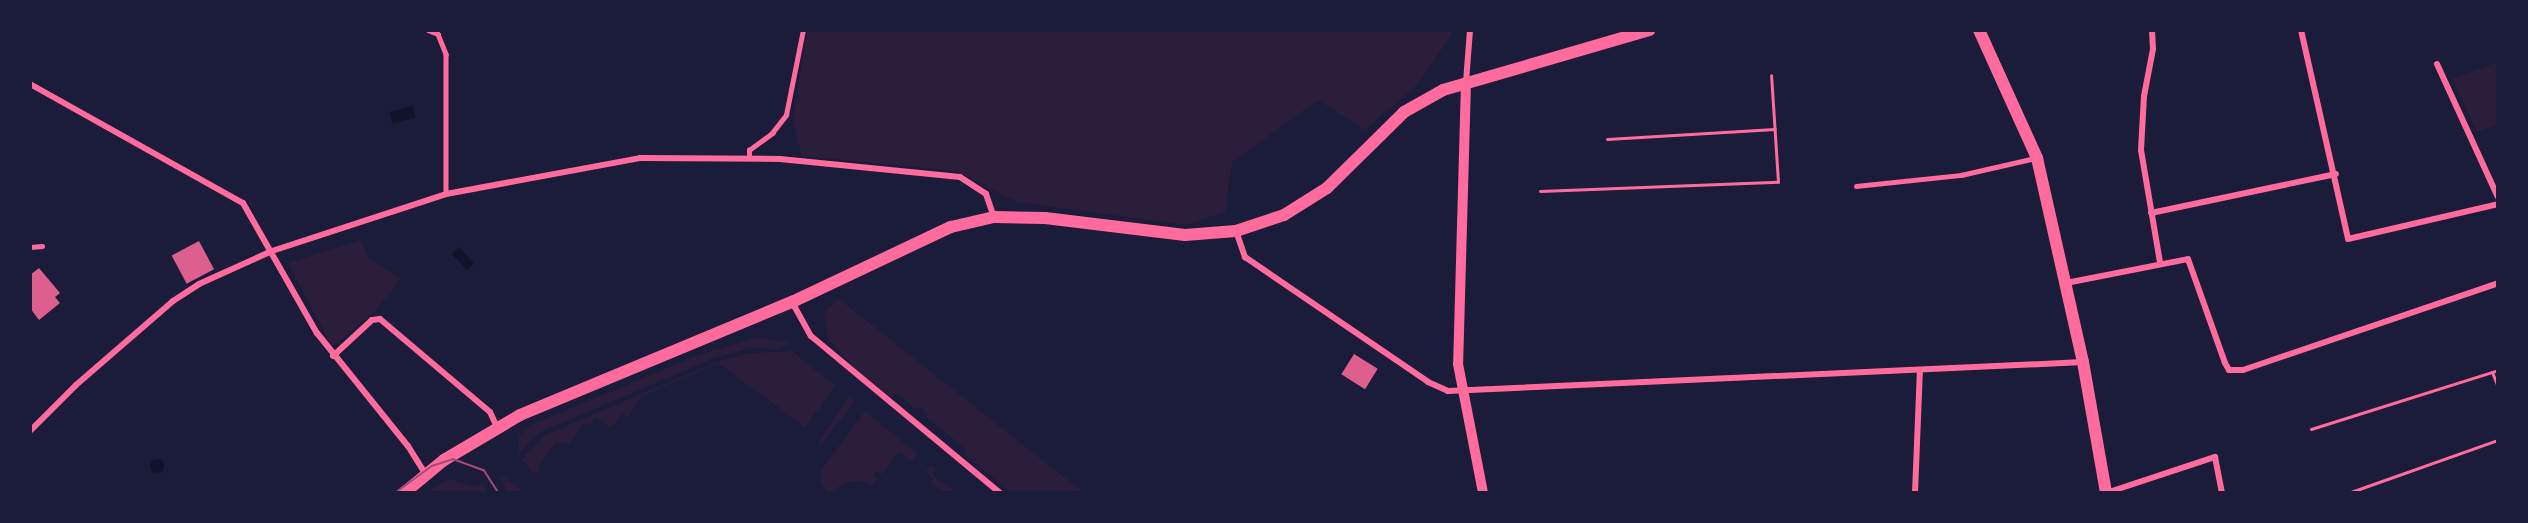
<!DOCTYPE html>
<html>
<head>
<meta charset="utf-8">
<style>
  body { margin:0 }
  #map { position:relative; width:2528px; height:523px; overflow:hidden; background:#1b1b3a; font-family:"Noto Sans",sans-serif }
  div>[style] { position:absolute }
  .green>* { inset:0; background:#2a1e3b }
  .water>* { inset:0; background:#12122b; transform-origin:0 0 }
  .round { border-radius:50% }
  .building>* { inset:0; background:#dd5f8e; transform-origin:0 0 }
  .path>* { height:3px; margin:-1.5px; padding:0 1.5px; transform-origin:1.5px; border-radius:1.5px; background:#ff6b9d }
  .service>* { height:4.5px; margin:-2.25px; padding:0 2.25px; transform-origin:2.25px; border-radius:2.25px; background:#ff6b9d }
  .minor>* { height:6px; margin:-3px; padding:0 3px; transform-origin:3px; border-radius:3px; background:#ff6b9d }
  .tertiary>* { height:10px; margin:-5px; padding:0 5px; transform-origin:5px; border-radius:5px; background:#ff6b9d }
  .secondary>* { height:12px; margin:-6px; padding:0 6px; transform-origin:6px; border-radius:6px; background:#ff6b9d }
  .tram>* { height:1.5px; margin:-0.75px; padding:0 0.75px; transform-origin:0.75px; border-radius:0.75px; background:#a44b75 }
  span { translate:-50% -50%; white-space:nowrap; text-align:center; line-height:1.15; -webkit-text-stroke:4.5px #1b1b3a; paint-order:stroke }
  .frame { position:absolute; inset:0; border:32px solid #1b1b3a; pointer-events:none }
</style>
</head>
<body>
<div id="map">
  <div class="green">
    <i style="clip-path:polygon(807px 30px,1455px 30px,1417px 85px,1365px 130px,1318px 100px,1232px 162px,1225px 212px,1186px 225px,1017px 202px,956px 171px,802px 156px,793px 122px)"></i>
    <i style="clip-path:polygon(2498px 62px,2498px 125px,2477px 132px,2452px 79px)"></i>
    <i style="clip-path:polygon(361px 240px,368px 257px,401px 279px,374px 312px,332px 347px,288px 263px)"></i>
    <i style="clip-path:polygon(839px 299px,1084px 493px,1012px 493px,965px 455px,967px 450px,926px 417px,928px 414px,920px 407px,917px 410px,896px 393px,892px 398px,853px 366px,828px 339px,824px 312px)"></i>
    <i style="clip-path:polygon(760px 337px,789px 343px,778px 349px,751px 348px,714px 358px,538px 433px,519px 453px,519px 436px,533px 424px,701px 354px)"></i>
    <i style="clip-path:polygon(792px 351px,835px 386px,805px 427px,718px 363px,642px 396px,628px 417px,622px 414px,611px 428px,596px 417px,589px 426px,584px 423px,569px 444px,557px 441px,538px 467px,541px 472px,533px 473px,522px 459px,545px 435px,717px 362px,749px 353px)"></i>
    <i style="clip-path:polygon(849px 396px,855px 401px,822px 443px,818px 443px)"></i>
    <i style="clip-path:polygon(865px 411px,917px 454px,911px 461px,899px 452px,882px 474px,876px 471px,873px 476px,878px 479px,871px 487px,862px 481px,847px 482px,828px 493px,821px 483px,822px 469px)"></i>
    <i style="clip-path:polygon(930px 465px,936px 468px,932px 475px,957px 493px,944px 493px,931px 483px,933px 479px,926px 471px)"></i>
    <i style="clip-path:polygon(499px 473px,520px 489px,523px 493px,507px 493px)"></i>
    <i style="clip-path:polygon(448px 479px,475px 487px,483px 483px,487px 493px,427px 493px)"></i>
  </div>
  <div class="water">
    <i style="left:413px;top:106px;width:12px;height:24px;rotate:76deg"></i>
    <i style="left:459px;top:247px;width:22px;height:10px;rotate:47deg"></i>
    <i class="round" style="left:150px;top:459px;width:14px;height:14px"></i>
  </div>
  <div class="building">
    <i style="left:199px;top:241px;width:32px;height:31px;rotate:62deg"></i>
    <i style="clip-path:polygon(39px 268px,60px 293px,55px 297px,60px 303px,39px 320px,30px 308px,30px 275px)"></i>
    <i style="left:1354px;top:354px;width:28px;height:24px;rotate:32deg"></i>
  </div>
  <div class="path">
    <i style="left:1607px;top:139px;width:168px;rotate:-3.4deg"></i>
    <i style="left:1540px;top:191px;width:238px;rotate:-2.2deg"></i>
    <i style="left:1778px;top:182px;width:107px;rotate:-93.7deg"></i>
    <i style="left:2492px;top:372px;width:16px;rotate:68deg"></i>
    <i style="left:2311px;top:429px;width:196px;rotate:-17.5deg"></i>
    <i style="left:2348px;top:493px;width:159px;rotate:-19.5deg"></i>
  </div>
  <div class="service">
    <i style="left:428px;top:30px;width:11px;rotate:22deg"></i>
    <i style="left:438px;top:34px;width:22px;rotate:68deg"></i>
    <i style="left:446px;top:54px;width:140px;rotate:90deg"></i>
    <i style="left:749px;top:158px;width:8px;rotate:-90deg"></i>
    <i style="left:749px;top:150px;width:29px;rotate:-36deg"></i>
    <i style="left:772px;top:133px;width:23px;rotate:-52deg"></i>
    <i style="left:786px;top:115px;width:87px;rotate:-78.7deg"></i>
    <i style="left:1856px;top:186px;width:106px;rotate:-6deg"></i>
    <i style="left:1961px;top:175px;width:76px;rotate:-12.9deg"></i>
    <i style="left:30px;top:247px;width:12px;rotate:-5deg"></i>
  </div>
  <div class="minor">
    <i style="left:2152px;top:30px;width:19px;rotate:87deg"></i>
    <i style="left:2153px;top:49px;width:48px;rotate:100.8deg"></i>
    <i style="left:2144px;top:96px;width:54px;rotate:93.2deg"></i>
    <i style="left:2141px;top:150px;width:114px;rotate:80.4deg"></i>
    <i style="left:2301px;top:30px;width:214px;rotate:77.3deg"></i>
    <i style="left:2348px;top:239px;width:154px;rotate:-13.1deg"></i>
    <i style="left:2437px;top:64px;width:146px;rotate:65.4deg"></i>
    <i style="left:1466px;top:82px;width:52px;rotate:-85.6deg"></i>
    <i style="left:30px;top:84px;width:244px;rotate:29.2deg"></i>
    <i style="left:243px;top:203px;width:150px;rotate:60.4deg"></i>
    <i style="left:317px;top:333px;width:145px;rotate:51.2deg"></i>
    <i style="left:408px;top:446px;width:34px;rotate:58deg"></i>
    <i style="left:2151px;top:213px;width:189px;rotate:-11.9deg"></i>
    <i style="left:1236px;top:231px;width:28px;rotate:71deg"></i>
    <i style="left:1245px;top:257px;width:222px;rotate:34.3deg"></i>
    <i style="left:1428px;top:382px;width:22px;rotate:24deg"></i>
    <i style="left:1448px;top:391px;width:636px;rotate:-2.61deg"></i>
    <i style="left:2066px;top:283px;width:124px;rotate:-11.1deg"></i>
    <i style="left:2188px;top:259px;width:110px;rotate:70.4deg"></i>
    <i style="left:2225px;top:363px;width:8px;rotate:60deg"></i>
    <i style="left:2229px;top:370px;width:14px"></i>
    <i style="left:2243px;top:370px;width:269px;rotate:-18.8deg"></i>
    <i style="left:792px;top:302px;width:39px;rotate:61deg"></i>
    <i style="left:811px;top:336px;width:246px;rotate:39.7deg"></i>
    <i style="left:333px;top:356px;width:53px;rotate:-42.7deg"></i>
    <i style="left:372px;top:320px;width:8px;rotate:-7deg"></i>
    <i style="left:380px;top:319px;width:144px;rotate:40.2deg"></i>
    <i style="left:490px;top:412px;width:17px;rotate:65deg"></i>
    <i style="left:30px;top:431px;width:65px;rotate:-45deg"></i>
    <i style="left:76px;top:385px;width:128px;rotate:-40.9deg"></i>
    <i style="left:173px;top:301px;width:31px;rotate:-33deg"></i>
    <i style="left:199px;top:284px;width:80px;rotate:-24.3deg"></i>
    <i style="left:272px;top:251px;width:183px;rotate:-18.1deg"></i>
    <i style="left:446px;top:194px;width:197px;rotate:-10.5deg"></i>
    <i style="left:640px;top:158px;width:140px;rotate:0.4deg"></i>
    <i style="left:780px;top:159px;width:181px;rotate:5.7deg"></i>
    <i style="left:960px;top:177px;width:31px;rotate:33deg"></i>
    <i style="left:986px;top:194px;width:24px;rotate:71deg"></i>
    <i style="left:1915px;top:493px;width:122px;rotate:-87.7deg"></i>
    <i style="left:2106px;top:493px;width:115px;rotate:-18.3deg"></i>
    <i style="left:2215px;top:457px;width:37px;rotate:79deg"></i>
  </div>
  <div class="tertiary">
    <i style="left:1466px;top:82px;width:282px;rotate:91.6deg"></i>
    <i style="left:1458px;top:364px;width:131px;rotate:79deg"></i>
  </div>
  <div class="secondary">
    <i style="left:1979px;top:30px;width:141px;rotate:65.6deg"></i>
    <i style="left:2037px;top:158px;width:209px;rotate:77.3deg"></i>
    <i style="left:2083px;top:362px;width:133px;rotate:80deg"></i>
    <i style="left:404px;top:493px;width:52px;rotate:-39.5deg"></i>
    <i style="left:444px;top:460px;width:88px;rotate:-30.6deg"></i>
    <i style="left:520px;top:415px;width:295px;rotate:-22.6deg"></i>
    <i style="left:792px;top:302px;width:176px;rotate:-25.3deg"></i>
    <i style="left:951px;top:227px;width:44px;rotate:-13.1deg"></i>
    <i style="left:994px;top:217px;width:51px;rotate:1.1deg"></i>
    <i style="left:1045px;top:218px;width:141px;rotate:6.9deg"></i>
    <i style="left:1185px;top:235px;width:51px;rotate:-4.5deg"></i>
    <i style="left:1236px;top:231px;width:51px;rotate:-18.4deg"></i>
    <i style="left:1284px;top:215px;width:51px;rotate:-32.1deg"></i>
    <i style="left:1327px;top:188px;width:108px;rotate:-44.6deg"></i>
    <i style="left:1404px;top:112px;width:45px;rotate:-29.4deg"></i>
    <i style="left:1443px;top:90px;width:215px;rotate:-16.2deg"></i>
  </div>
  <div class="tram">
    <i style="left:395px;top:493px;width:46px;rotate:-36.1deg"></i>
    <i style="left:432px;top:466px;width:22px;rotate:-18deg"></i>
    <i style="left:453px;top:459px;width:33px;rotate:20deg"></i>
    <i style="left:484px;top:470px;width:27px;rotate:57deg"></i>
  </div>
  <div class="frame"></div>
</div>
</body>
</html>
